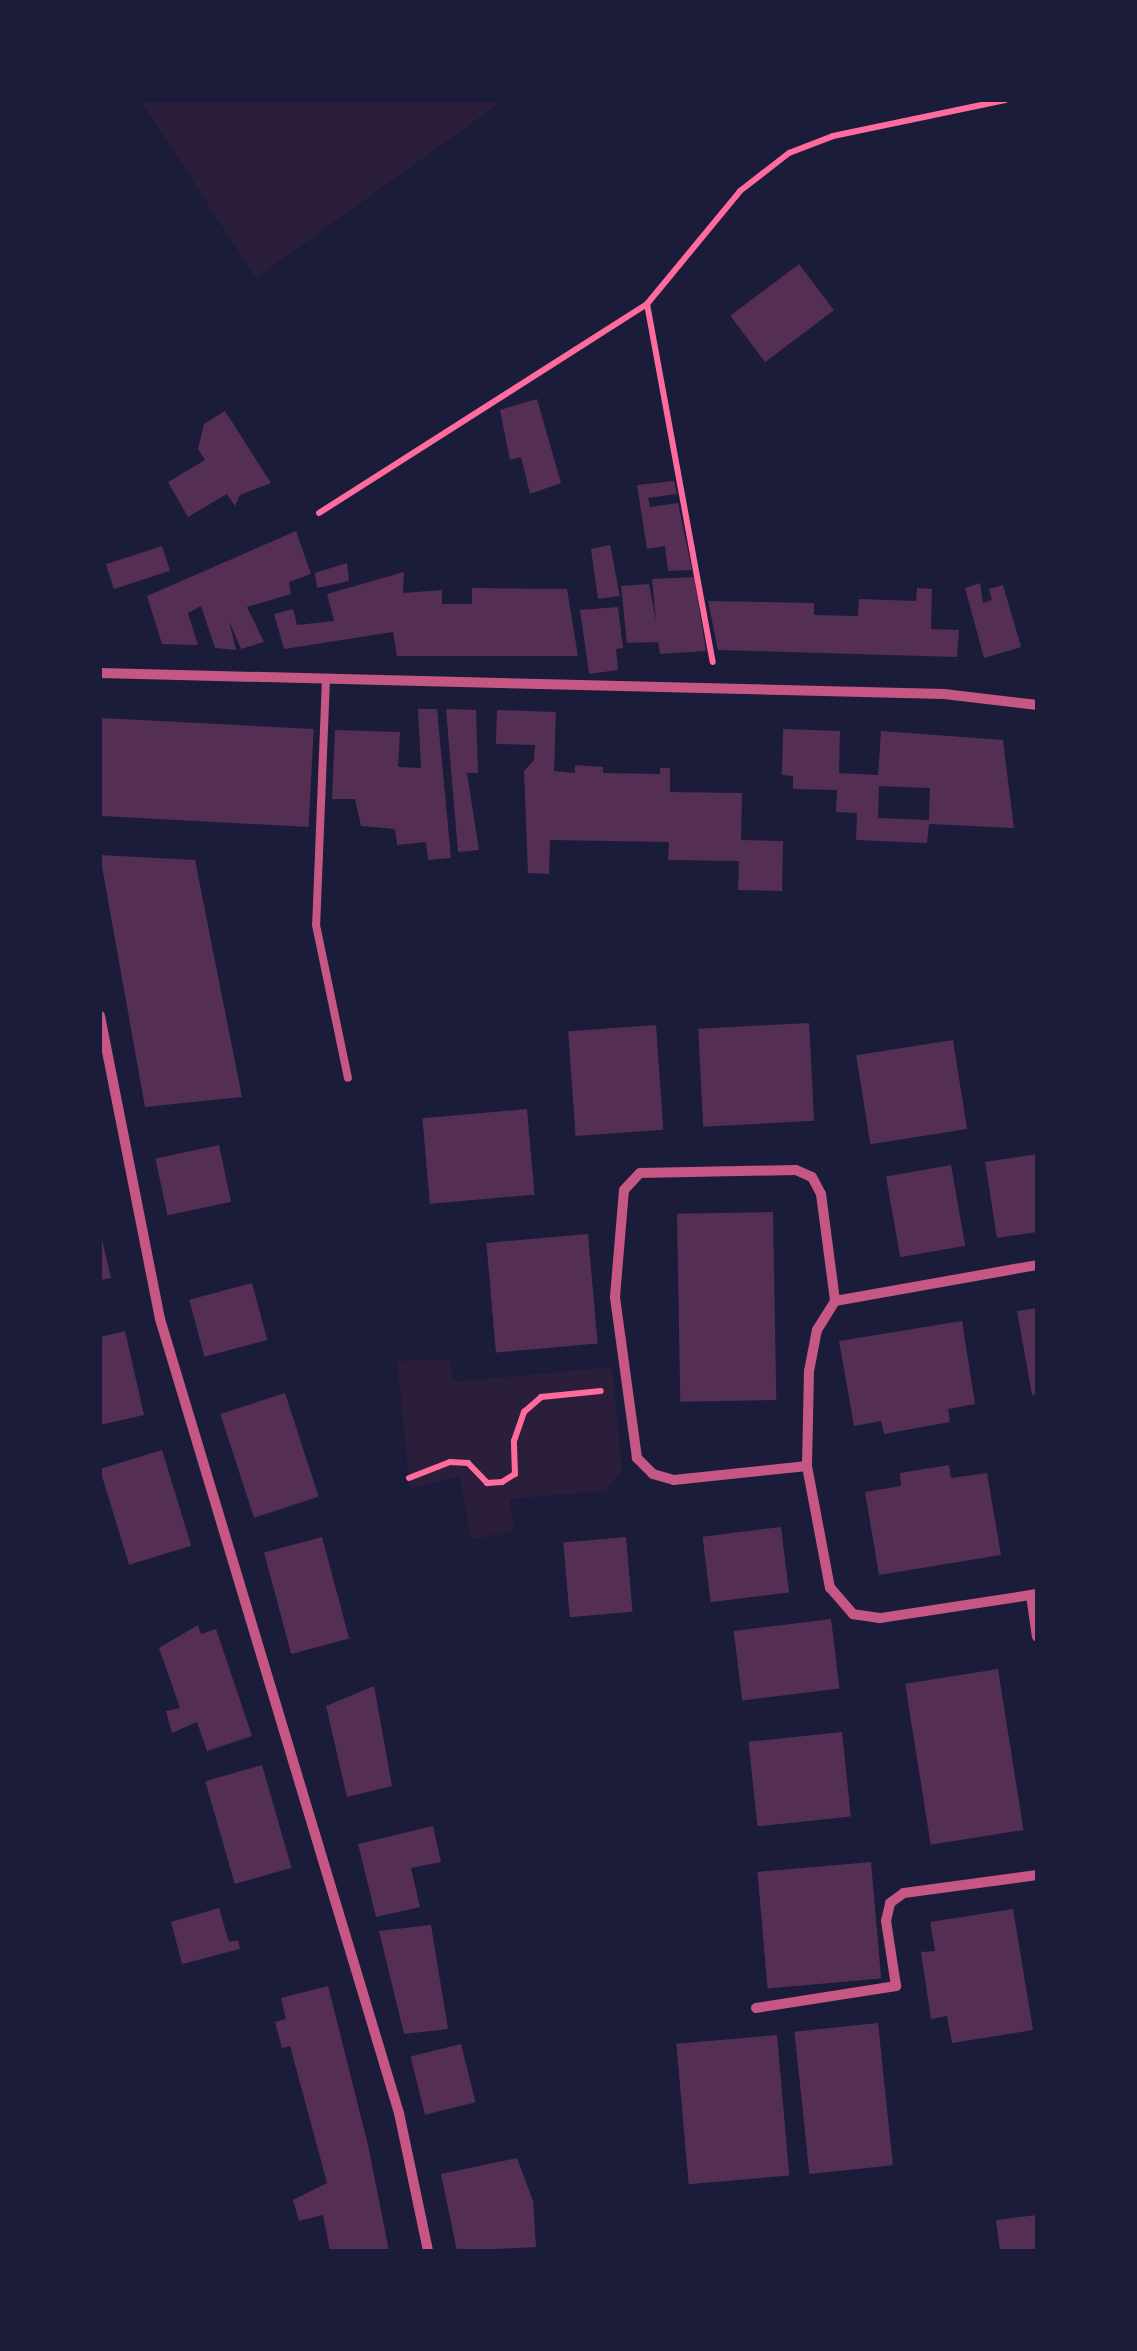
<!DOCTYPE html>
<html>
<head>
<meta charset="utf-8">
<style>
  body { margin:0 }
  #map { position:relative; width:1137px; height:2351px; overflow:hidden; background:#1b1b3a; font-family:"Nunito Sans",sans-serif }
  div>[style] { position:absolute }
  .green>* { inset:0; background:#2a1e3b }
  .building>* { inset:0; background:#542f53; transform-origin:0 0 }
  .path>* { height:6px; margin:-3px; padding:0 3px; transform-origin:3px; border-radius:3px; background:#ff6b9d }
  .service>* { height:8px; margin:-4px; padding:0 4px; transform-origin:4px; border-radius:4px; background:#c65784 }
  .minor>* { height:10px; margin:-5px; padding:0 5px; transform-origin:5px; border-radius:5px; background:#c65784 }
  span { translate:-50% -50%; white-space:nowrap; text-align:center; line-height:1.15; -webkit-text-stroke:8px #1b1b3a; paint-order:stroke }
  .frame { position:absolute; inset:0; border:102px solid #1b1b3a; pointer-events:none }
</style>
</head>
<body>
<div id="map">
  <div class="green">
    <i style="clip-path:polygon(140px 100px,504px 100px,256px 278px)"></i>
    <i style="clip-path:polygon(450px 1359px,453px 1382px,612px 1367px,622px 1470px,605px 1491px,509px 1499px,514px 1530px,471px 1540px,460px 1477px,410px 1488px,397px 1361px)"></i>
  </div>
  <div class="building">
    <i style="left:799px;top:264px;width:58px;height:86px;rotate:53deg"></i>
    <i style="clip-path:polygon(537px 399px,561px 483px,530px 494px,521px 457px,510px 460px,500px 410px)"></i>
    <i style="clip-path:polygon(225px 411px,271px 483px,240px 495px,235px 506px,227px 494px,188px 517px,168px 482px,205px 460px,198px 449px,204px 424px)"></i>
    <i style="clip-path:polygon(674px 481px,677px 494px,648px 498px,650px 507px,678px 503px,692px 570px,668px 571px,665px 546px,647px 549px,637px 485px)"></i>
    <i style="clip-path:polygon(296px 531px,311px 574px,289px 582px,291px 594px,247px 607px,264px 642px,241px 649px,229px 621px,236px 650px,215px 648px,201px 606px,188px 613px,198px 645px,162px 644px,147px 596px)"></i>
    <i style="clip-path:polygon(610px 545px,620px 596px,598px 599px,591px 549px)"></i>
    <i style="left:162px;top:546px;width:26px;height:59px;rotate:72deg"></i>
    <i style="clip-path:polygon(347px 563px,349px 581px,317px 588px,315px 573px)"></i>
    <i style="clip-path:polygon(404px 572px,403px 593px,442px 590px,442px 604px,472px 604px,472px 588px,567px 589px,578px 656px,397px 656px,393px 632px,284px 649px,274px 614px,293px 609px,297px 625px,334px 621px,327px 594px)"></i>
    <i style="clip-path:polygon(694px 577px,706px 651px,660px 654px,658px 642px,627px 643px,621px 586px,649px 584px,656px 621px,652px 579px)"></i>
    <i style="clip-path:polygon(980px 583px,983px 603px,992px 600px,989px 589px,1003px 585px,1021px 647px,984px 658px,965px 588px)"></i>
    <i style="clip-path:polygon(917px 588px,932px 589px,931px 629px,959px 630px,957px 657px,718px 650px,708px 601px,814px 603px,814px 615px,858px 616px,859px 599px,916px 601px)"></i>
    <i style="clip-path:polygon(618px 607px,623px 648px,616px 649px,618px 670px,589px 674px,580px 610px)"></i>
    <i style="clip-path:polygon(418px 709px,437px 709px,451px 858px,428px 860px,426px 842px,397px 845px,395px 829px,361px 826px,355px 799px,332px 799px,335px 730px,400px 732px,398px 767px,421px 768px)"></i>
    <i style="clip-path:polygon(446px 709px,476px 710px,478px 773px,467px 773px,479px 850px,458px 852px)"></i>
    <i style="clip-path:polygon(497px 710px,556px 712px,554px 771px,575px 773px,575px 765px,603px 767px,603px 773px,660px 774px,660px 768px,670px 768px,670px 792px,742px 793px,741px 840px,783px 841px,782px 891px,738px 890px,739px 861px,668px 860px,669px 842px,550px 840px,549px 874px,528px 873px,524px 771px,534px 760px,535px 745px,496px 744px)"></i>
    <i style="left:102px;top:718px;width:212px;height:98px;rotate:3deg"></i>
    <i style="clip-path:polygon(evenodd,783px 729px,840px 731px,839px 773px,878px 775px,881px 731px,1003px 740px,1014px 828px,929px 824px,927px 843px,856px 840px,857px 813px,836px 812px,837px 790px,793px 789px,793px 776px,782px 775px,783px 729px,879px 786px,930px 788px,929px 820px,878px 818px,879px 786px)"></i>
    <i style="clip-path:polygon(100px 855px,195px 860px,242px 1097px,145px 1107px)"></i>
    <i style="left:809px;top:1023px;width:98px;height:111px;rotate:87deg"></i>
    <i style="left:656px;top:1025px;width:105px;height:88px;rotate:86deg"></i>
    <i style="left:953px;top:1040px;width:90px;height:98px;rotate:81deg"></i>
    <i style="left:527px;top:1109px;width:86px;height:105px;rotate:85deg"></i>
    <i style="left:219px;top:1145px;width:58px;height:65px;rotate:78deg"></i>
    <i style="clip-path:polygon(1037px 1154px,1037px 1232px,997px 1238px,985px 1162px)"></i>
    <i style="left:951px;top:1165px;width:82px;height:66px;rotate:80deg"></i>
    <i style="left:773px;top:1212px;width:188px;height:96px;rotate:89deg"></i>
    <i style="clip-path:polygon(100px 1231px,111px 1278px,100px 1280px)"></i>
    <i style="left:588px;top:1234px;width:110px;height:102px;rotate:85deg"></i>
    <i style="left:252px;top:1283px;width:59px;height:65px;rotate:75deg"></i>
    <i style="clip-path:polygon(1037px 1308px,1037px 1394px,1032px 1395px,1017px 1311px)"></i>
    <i style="clip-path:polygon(962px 1321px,975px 1404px,948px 1409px,950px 1422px,884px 1434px,881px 1421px,854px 1426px,839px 1341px)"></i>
    <i style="clip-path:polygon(125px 1331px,144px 1415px,100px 1425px,100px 1337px)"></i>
    <i style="left:285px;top:1393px;width:109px;height:68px;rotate:72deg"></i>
    <i style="left:162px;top:1450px;width:100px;height:65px;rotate:73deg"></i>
    <i style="clip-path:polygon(949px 1465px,951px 1478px,987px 1473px,1001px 1555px,879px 1575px,865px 1492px,901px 1486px,900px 1473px)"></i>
    <i style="left:781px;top:1527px;width:66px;height:79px;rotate:83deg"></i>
    <i style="left:322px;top:1537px;width:105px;height:60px;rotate:75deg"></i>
    <i style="left:626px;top:1537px;width:75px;height:63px;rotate:85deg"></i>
    <i style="left:831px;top:1619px;width:70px;height:98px;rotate:83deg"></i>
    <i style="clip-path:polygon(198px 1625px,201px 1634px,216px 1629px,252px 1736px,207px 1751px,197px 1722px,172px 1733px,166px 1711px,180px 1708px,159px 1648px)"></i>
    <i style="left:998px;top:1669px;width:163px;height:94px;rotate:81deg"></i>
    <i style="clip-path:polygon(374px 1686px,392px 1786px,347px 1797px,326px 1706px)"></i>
    <i style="left:842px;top:1732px;width:85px;height:94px;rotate:84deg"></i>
    <i style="left:262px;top:1765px;width:107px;height:59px;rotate:74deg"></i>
    <i style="clip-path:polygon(433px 1826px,441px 1862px,411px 1868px,420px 1907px,376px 1917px,358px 1844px)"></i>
    <i style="left:871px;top:1862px;width:117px;height:114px;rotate:85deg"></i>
    <i style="clip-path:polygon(219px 1908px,229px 1942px,238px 1940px,240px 1949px,182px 1964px,171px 1922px)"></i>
    <i style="clip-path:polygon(1013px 1909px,1033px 2030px,952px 2043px,947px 2016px,931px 2019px,921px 1952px,935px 1951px,930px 1922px)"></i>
    <i style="clip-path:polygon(431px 1925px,448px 2029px,404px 2034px,379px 1931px)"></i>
    <i style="clip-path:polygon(328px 1986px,368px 2145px,389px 2251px,330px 2251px,323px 2215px,299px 2221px,293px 2200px,327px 2183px,290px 2046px,282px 2048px,275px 2022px,286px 2019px,281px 1998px)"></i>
    <i style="left:878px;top:2023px;width:143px;height:84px;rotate:84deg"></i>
    <i style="left:777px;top:2035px;width:141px;height:101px;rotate:85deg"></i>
    <i style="left:461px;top:2044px;width:60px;height:52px;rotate:76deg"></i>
    <i style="clip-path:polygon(517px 2158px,533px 2201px,536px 2247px,457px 2251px,441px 2174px)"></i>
    <i style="clip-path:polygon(1037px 2215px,1037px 2251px,1000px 2251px,996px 2220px)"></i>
  </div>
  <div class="path">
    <i style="left:647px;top:304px;width:364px;rotate:79.6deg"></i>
    <i style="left:319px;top:513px;width:389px;rotate:-32.5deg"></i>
    <i style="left:647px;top:304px;width:146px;rotate:-50.5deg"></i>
    <i style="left:740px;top:191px;width:62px;rotate:-37.8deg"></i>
    <i style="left:789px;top:153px;width:47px;rotate:-21.1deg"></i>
    <i style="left:833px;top:136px;width:176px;rotate:-11.8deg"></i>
    <i style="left:409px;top:1478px;width:44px;rotate:-21.3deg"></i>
    <i style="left:450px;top:1462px;width:18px;rotate:3deg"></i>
    <i style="left:468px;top:1463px;width:28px;rotate:46deg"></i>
    <i style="left:487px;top:1483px;width:15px;rotate:-4deg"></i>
    <i style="left:502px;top:1482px;width:15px;rotate:-32deg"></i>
    <i style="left:515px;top:1474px;width:33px;rotate:-92deg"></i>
    <i style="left:514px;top:1441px;width:31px;rotate:-71deg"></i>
    <i style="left:524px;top:1412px;width:23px;rotate:-41deg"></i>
    <i style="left:541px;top:1397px;width:60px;rotate:-5.7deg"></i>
  </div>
  <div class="service">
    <i style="left:326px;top:679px;width:246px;rotate:92.3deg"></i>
    <i style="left:316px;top:925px;width:156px;rotate:78.2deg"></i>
  </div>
  <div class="minor">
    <i style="left:100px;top:673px;width:844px;rotate:1.43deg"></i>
    <i style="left:944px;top:694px;width:94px;rotate:6.7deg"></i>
    <i style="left:100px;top:1016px;width:309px;rotate:78.8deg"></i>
    <i style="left:160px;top:1319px;width:829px;rotate:73.25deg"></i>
    <i style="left:399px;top:2113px;width:141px;rotate:78.1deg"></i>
    <i style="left:807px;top:1466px;width:134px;rotate:174deg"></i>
    <i style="left:674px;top:1480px;width:22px;rotate:-164deg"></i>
    <i style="left:653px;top:1474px;width:23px;rotate:-135deg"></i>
    <i style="left:637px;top:1458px;width:162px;rotate:-97.8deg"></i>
    <i style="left:615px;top:1297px;width:107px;rotate:-85.2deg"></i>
    <i style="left:624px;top:1190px;width:23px;rotate:-47deg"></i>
    <i style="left:640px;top:1173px;width:156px;rotate:-1.1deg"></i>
    <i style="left:796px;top:1170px;width:17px;rotate:24deg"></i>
    <i style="left:812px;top:1177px;width:19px;rotate:62deg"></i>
    <i style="left:821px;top:1194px;width:108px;rotate:82.5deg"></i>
    <i style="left:1036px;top:1594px;width:5px;rotate:169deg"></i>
    <i style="left:1031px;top:1595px;width:42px;rotate:81.9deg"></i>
    <i style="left:1031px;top:1595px;width:153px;rotate:171.3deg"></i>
    <i style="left:880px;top:1618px;width:27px;rotate:-172deg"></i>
    <i style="left:853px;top:1614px;width:35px;rotate:-131deg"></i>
    <i style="left:830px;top:1588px;width:124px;rotate:-100.7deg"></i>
    <i style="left:807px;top:1466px;width:95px;rotate:-88.8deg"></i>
    <i style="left:809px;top:1371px;width:42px;rotate:-79deg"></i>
    <i style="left:817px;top:1330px;width:34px;rotate:-58deg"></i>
    <i style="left:835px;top:1301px;width:205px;rotate:-10.1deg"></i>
    <i style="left:756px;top:2008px;width:142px;rotate:-8.9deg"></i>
    <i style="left:896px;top:1986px;width:66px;rotate:-98.7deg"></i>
    <i style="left:886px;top:1921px;width:18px;rotate:-77deg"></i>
    <i style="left:890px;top:1903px;width:17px;rotate:-36deg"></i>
    <i style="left:904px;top:1893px;width:134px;rotate:-7.7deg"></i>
  </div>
  <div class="frame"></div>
</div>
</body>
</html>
